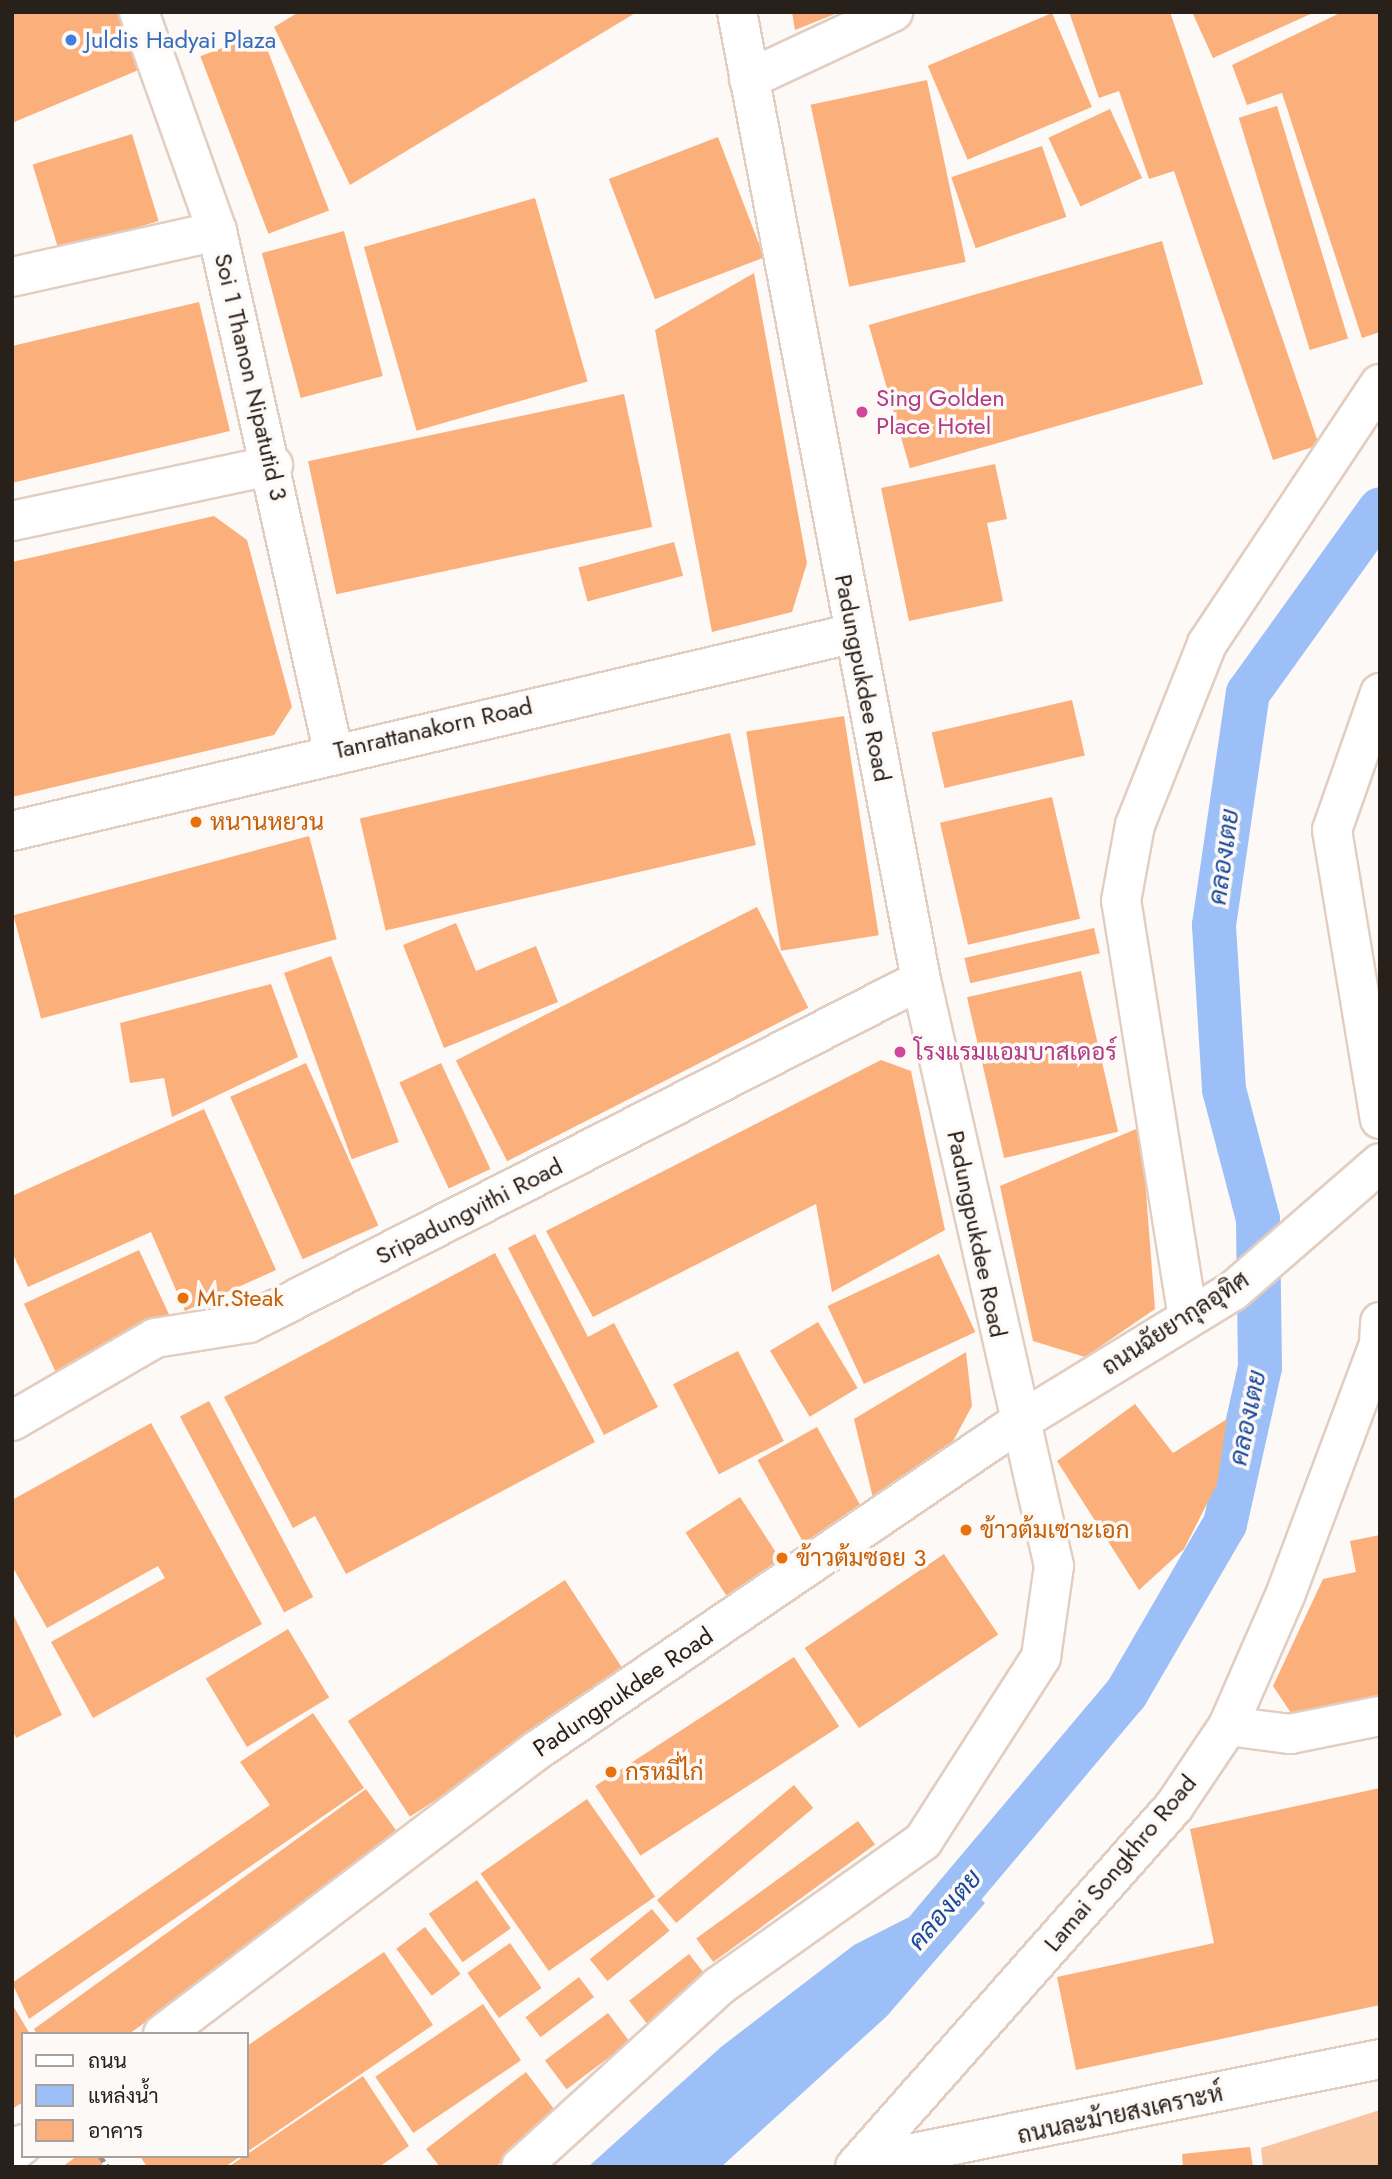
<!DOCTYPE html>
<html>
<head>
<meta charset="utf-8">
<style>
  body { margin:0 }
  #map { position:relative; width:1392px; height:2179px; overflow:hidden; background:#fdf9f7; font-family:Jost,Sarabun,sans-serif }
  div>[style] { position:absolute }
  .green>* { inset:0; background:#fac4a0 }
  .water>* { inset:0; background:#9dbff8 }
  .canal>* { height:44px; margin:-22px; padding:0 22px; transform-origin:22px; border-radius:22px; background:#9dbff8 }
  .building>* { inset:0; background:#fbb07c; transform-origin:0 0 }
  .path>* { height:4.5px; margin-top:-2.25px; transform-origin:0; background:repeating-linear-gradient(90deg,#96908c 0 7px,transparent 0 10.5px) }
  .roads { filter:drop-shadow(2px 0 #e2cec1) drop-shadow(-2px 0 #e2cec1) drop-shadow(0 2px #e2cec1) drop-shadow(0 -2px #e2cec1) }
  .minor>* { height:38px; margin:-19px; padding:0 19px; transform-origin:19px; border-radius:19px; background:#fff }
  .dots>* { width:19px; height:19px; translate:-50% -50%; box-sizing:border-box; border:4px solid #fdf9f7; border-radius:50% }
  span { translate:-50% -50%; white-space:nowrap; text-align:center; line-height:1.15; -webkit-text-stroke:7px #fdf9f7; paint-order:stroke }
  .shop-label { font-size:24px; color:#366cbe }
  .left { translate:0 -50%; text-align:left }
  .street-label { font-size:24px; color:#28201b }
  .hotel-label { font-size:24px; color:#b23c85 }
  .food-label { font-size:24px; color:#c56008 }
  .water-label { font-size:26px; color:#1a4a9b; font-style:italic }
  .frame { position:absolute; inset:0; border:14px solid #28201b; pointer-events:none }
  .legend { position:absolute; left:21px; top:2032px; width:228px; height:126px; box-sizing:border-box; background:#fdf9f7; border:2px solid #a8a29f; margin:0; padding:9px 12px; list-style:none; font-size:21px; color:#28201b }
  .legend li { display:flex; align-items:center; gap:14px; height:35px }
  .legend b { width:35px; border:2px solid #a8a29f }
</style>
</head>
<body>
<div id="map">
  <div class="green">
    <i style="clip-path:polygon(1380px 2110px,1380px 2167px,1263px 2167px,1261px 2148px)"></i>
  </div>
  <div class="water">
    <i style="clip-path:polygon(955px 1876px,985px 1903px,887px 2016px,721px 2167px,588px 2167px,721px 2047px,854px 1945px,923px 1910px)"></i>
  </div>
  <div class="canal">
    <i style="left:927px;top:1930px;width:309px;rotate:-49.9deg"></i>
    <i style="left:1126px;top:1694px;width:197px;rotate:-59.8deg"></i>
    <i style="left:1225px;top:1524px;width:161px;rotate:-77.4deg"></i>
    <i style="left:1260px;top:1367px;width:148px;rotate:-90.8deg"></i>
    <i style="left:1258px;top:1219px;width:134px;rotate:-104.7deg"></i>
    <i style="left:1224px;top:1089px;width:164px;rotate:-93.5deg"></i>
    <i style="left:1214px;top:925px;width:234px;rotate:-81.7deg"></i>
    <i style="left:1248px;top:693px;width:226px;rotate:-54.3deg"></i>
  </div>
  <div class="building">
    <i style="clip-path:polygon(12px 12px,117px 12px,141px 69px,12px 123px)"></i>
    <i style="clip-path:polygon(299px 12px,637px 12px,350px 185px,274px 27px)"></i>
    <i style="clip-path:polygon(792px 12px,840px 12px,795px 30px)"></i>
    <i style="clip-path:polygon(1069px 12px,1170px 12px,1319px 445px,1273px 460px,1174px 171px,1149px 179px,1119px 91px,1099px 98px)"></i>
    <i style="clip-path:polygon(1192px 12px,1315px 12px,1213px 58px)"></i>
    <i style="clip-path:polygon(1342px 12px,1380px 12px,1380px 332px,1362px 338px,1282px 93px,1247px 105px,1232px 65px)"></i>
    <i style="left:1052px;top:13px;width:102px;height:135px;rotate:67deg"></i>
    <i style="left:261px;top:33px;width:190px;height:65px;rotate:69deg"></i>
    <i style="left:927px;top:80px;width:186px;height:119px;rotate:78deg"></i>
    <i style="left:1277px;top:106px;width:243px;height:40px;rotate:73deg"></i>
    <i style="left:1110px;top:109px;width:76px;height:68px;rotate:65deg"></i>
    <i style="left:132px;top:134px;width:91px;height:104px;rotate:73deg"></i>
    <i style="left:718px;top:137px;width:129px;height:117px;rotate:69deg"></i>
    <i style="left:1042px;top:146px;width:75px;height:96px;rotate:71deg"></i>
    <i style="left:535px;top:198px;width:191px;height:178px;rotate:74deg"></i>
    <i style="left:344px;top:231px;width:150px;height:85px;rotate:75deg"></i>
    <i style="left:1162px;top:241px;width:149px;height:305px;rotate:74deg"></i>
    <i style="clip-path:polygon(754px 273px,807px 563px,792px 612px,712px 632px,655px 330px)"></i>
    <i style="clip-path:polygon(199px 302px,230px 431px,12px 483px,12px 346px)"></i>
    <i style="left:624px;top:394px;width:136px;height:323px;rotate:78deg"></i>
    <i style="clip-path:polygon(995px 464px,1007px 519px,987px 523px,1003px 601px,909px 621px,881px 488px)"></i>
    <i style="clip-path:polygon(214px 516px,247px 540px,292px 707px,274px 735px,12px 797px,12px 562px)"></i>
    <i style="left:674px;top:542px;width:35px;height:99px;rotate:75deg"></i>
    <i style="left:1072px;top:700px;width:57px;height:144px;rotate:77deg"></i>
    <i style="left:844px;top:716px;width:222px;height:99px;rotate:81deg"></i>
    <i style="left:730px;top:733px;width:115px;height:380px;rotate:77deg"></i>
    <i style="left:1052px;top:797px;width:125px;height:115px;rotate:77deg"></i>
    <i style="left:309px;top:836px;width:107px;height:306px;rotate:75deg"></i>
    <i style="left:757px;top:907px;width:113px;height:338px;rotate:63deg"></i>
    <i style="clip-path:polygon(456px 923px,476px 971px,536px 946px,558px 1002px,444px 1048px,403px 945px)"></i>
    <i style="left:1094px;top:928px;width:26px;height:133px;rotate:77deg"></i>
    <i style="left:331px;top:956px;width:198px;height:50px;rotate:70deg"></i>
    <i style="left:1081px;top:971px;width:165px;height:117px;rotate:77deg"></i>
    <i style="clip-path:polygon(271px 984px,298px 1057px,172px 1117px,164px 1078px,130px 1083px,120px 1023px)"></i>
    <i style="clip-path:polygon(881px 1060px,911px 1071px,945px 1230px,832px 1292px,816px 1204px,593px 1317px,546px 1231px)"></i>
    <i style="left:306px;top:1063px;width:178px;height:83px;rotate:66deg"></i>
    <i style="left:441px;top:1063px;width:117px;height:46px;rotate:65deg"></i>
    <i style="clip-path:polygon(204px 1109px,276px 1270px,185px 1311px,151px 1232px,28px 1287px,12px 1252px,12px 1196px)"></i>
    <i style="clip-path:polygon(1141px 1127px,1155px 1309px,1085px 1357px,1033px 1341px,1000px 1186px)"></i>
    <i style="clip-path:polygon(535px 1234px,588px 1337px,614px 1323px,658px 1407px,604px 1435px,508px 1248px)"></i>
    <i style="left:139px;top:1250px;width:77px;height:127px;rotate:65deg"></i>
    <i style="clip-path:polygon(495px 1253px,595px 1442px,346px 1574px,315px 1516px,293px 1528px,224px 1397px)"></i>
    <i style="left:939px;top:1254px;width:86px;height:123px;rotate:65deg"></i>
    <i style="left:818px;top:1322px;width:77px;height:56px;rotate:59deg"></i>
    <i style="left:738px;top:1351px;width:101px;height:73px;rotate:63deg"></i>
    <i style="clip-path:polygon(966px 1352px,972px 1406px,952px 1443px,873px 1498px,854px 1419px)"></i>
    <i style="left:209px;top:1401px;width:222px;height:33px;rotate:62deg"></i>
    <i style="clip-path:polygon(1135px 1404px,1173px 1453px,1227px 1419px,1217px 1484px,1184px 1549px,1139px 1590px,1057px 1461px)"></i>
    <i style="clip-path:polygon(151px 1423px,262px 1624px,93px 1718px,51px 1642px,165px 1578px,158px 1566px,47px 1628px,12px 1566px,12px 1500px)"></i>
    <i style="left:817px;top:1427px;width:105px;height:68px;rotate:61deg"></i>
    <i style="left:740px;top:1497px;width:79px;height:65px;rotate:57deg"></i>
    <i style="clip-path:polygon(1380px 1535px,1380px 1705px,1297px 1722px,1273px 1686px,1323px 1579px,1356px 1572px,1350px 1541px)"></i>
    <i style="left:944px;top:1554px;width:97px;height:168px;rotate:56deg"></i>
    <i style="left:565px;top:1580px;width:114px;height:259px;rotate:57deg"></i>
    <i style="clip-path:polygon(12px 1612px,62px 1715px,16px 1738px,12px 1729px)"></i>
    <i style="left:288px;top:1629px;width:80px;height:96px;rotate:59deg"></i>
    <i style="left:794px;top:1657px;width:83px;height:237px;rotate:57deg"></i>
    <i style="clip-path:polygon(313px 1713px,364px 1788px,29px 2019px,12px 1983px,270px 1805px,240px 1762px)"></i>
    <i style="left:794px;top:1785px;width:30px;height:179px;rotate:50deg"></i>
    <i style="clip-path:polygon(1380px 1788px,1380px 2005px,1076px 2070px,1057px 1977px,1214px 1943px,1190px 1829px)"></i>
    <i style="clip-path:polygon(366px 1789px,401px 1837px,129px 2034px,37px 2034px,34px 2029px)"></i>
    <i style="left:587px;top:1799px;width:119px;height:130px;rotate:55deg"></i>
    <i style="left:858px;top:1821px;width:29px;height:200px;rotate:54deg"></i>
    <i style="left:477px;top:1880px;width:59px;height:59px;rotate:55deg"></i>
    <i style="left:652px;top:1909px;width:28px;height:80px;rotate:51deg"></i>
    <i style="left:425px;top:1927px;width:59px;height:36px;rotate:53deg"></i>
    <i style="left:510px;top:1943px;width:55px;height:52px;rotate:55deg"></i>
    <i style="clip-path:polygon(384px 1952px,433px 2025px,247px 2152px,247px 2046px)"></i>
    <i style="left:689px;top:1954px;width:33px;height:76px;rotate:52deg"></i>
    <i style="left:579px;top:1977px;width:25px;height:67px;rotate:53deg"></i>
    <i style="clip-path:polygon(12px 2004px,30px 2034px,23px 2034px,23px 2102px,12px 2109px)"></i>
    <i style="left:483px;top:2004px;width:68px;height:130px;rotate:56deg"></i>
    <i style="left:608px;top:2013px;width:36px;height:79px;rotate:53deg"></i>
    <i style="clip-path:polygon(526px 2072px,560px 2117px,495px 2167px,440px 2167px,426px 2149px)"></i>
    <i style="clip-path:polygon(363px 2076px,409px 2146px,379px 2167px,228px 2167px)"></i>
    <i style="clip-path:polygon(1250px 2147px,1253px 2167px,1183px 2167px,1182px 2154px)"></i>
    <i style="clip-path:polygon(77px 2156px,97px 2156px,104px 2167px,62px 2167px)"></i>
    <i style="clip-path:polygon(140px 2156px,241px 2156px,225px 2167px,147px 2167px)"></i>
  </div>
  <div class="path">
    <i style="left:100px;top:2156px;width:14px;rotate:54deg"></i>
  </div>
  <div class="roads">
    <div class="minor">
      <i style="left:139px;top:12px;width:232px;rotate:70.4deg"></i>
      <i style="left:217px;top:231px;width:533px;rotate:77.42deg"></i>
      <i style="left:749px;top:79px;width:159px;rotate:-25deg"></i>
      <i style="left:12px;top:277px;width:210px;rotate:-12.6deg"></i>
      <i style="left:12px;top:521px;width:267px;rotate:-12.1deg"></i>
      <i style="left:1380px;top:693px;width:145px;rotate:109.3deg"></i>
      <i style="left:1332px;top:830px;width:293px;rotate:80.6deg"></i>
      <i style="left:12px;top:831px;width:866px;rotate:-13.22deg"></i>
      <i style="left:1188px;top:1318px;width:422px;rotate:-99.1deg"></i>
      <i style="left:1121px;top:901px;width:77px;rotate:-79.6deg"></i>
      <i style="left:1135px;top:825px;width:195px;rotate:-68.3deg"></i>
      <i style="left:1207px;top:644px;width:312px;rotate:-56.4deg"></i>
      <i style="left:12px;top:1421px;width:165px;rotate:-30.1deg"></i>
      <i style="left:155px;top:1338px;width:95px;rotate:-9.1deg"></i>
      <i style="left:249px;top:1323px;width:754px;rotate:-27.04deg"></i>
      <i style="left:1228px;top:1726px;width:63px;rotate:7.4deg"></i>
      <i style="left:1290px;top:1734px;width:92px;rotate:-11.3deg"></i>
      <i style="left:163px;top:2034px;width:468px;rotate:-37.2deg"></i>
      <i style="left:536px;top:1751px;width:584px;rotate:-34.26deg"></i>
      <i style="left:1019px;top:1422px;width:251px;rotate:-31.5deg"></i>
      <i style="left:1233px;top:1291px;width:195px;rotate:-41deg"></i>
      <i style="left:12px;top:2153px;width:14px;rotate:-39deg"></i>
      <i style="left:859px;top:2164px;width:531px;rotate:-11.39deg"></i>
      <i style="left:521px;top:2167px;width:268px;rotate:-42.4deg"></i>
      <i style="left:719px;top:1986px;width:250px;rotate:-35.4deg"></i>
      <i style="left:923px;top:1841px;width:219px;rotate:-57.3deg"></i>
      <i style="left:1041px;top:1657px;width:92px;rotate:-81.9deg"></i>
      <i style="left:1054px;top:1566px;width:601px;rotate:-102.79deg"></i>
      <i style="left:921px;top:980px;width:985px;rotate:-100.76deg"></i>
      <i style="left:855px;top:2167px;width:483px;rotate:-48.5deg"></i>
      <i style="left:1175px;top:1805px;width:95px;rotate:-56.1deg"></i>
      <i style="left:1228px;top:1726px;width:145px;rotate:-66.4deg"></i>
      <i style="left:1286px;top:1593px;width:266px;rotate:-69.5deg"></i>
      <i style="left:1379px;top:1344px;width:22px;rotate:-87deg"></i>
    </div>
  </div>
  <div class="dots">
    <i style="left:71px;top:40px;background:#3f7fe0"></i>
    <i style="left:862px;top:412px;background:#d1479c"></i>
    <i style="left:196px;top:822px;background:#e8710a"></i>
    <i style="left:900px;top:1052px;background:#d1479c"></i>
    <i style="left:183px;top:1298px;background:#e8710a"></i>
    <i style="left:966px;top:1530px;background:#e8710a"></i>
    <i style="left:782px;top:1558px;background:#e8710a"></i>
    <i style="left:611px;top:1772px;background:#e8710a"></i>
  </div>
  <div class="shop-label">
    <span class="left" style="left:85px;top:40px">Juldis Hadyai Plaza</span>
  </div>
  <div class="street-label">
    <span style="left:251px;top:377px;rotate:77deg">Soi 1 Thanon Nipatutid 3</span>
    <span style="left:863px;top:678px;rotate:79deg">Padungpukdee Road</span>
    <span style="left:433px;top:728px;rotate:-13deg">Tanrattanakorn Road</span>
    <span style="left:469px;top:1211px;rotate:-27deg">Sripadungvithi Road</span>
    <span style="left:977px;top:1234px;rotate:78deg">Padungpukdee Road</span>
    <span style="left:1175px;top:1323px;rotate:-33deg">ถนนฉัยยากุลอุทิศ</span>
    <span style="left:623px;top:1692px;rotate:-34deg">Padungpukdee Road</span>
    <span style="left:1120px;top:1863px;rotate:-50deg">Lamai Songkhro Road</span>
    <span style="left:1120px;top:2114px;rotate:-12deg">ถนนละม้ายสงเคราะห์</span>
  </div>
  <div class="hotel-label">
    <span class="left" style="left:876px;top:412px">Sing Golden<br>Place Hotel</span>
    <span class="left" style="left:914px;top:1052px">โรงแรมแอมบาสเดอร์</span>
  </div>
  <div class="food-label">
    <span class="left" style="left:210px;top:822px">หนานหยวน</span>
    <span class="left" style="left:197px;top:1298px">Mr.Steak</span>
    <span class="left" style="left:980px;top:1530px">ข้าวต้มเซาะเอก</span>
    <span class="left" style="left:796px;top:1558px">ข้าวต้มซอย 3</span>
    <span class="left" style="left:625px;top:1772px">กรหมี่ไก่</span>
  </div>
  <div class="water-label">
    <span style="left:1224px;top:857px;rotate:-82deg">คลองเตย</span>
    <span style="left:1248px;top:1418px;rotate:-78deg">คลองเตย</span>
    <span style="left:945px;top:1910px;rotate:-49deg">คลองเตย</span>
  </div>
  <div class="frame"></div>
  <ul class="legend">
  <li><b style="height:9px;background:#fff"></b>ถนน</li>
  <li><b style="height:19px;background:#9dbff8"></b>แหล่งน้ำ</li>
  <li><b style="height:19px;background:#fbb07c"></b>อาคาร</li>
  </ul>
</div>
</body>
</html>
